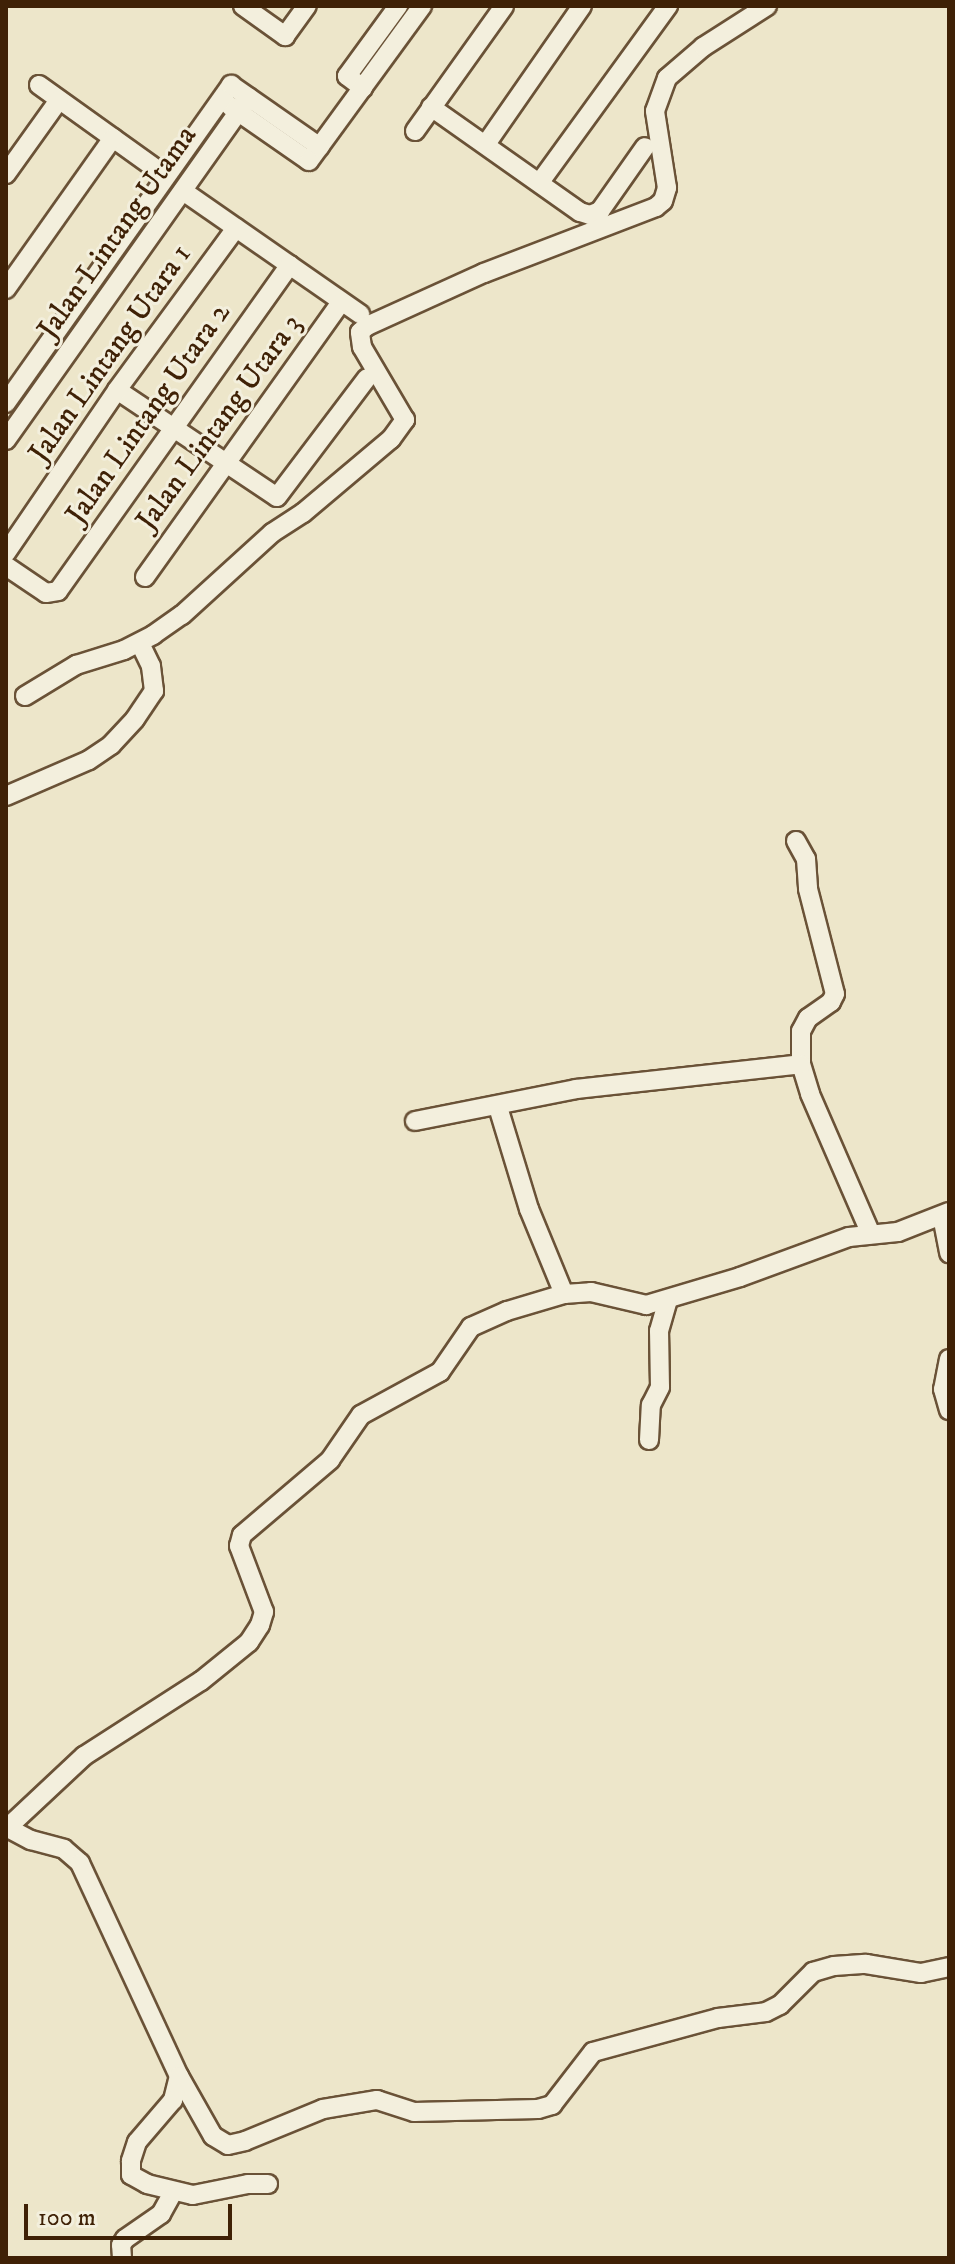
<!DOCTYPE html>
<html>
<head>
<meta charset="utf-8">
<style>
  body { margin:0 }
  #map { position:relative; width:955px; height:2264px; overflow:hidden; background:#ede6ca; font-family:"IM FELL DW Pica",serif }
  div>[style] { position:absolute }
  .roads { filter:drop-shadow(2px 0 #6a5237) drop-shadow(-2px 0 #6a5237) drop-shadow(0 2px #6a5237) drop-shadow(0 -2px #6a5237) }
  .minor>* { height:18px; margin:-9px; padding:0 9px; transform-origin:9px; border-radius:9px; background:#f3efdd }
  span { translate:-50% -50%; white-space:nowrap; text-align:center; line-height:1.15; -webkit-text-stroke:6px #f3efdd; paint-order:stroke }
  .street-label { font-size:30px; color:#3f2106 }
  .frame { position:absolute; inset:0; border:8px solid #3f2106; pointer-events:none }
  .scale { position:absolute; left:24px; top:2204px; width:208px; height:36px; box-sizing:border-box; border:4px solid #3f2106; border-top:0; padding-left:10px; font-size:24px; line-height:28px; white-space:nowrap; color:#3f2106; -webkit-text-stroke:6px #f3efdd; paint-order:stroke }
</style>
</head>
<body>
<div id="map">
  <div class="roads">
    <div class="minor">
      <i style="left:243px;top:6px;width:52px;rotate:35.5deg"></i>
      <i style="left:285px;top:36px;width:37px;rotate:-54deg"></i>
      <i style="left:39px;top:85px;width:156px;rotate:35.6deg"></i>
      <i style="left:363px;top:88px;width:20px;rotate:-143deg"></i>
      <i style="left:347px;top:76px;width:87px;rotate:-53.9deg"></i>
      <i style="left:230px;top:106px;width:96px;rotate:34.8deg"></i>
      <i style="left:309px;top:161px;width:192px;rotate:-53.9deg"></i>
      <i style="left:431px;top:107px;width:182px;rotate:35.2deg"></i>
      <i style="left:580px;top:212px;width:10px;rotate:17deg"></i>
      <i style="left:590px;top:215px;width:11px;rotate:-22deg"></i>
      <i style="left:600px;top:211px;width:78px;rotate:-54.9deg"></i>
      <i style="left:415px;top:131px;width:153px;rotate:-54.5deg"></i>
      <i style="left:486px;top:144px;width:168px;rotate:-55.2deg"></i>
      <i style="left:6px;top:174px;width:91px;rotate:-54.4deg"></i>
      <i style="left:540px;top:182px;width:218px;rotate:-54deg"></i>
      <i style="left:183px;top:191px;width:216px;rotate:34.8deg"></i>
      <i style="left:6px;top:289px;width:185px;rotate:-54.7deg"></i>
      <i style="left:117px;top:390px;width:192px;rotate:33.8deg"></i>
      <i style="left:277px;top:497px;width:149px;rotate:-52.9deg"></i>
      <i style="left:6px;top:403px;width:390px;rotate:-54.7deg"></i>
      <i style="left:231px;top:85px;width:108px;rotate:34.9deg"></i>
      <i style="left:6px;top:440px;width:420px;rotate:-54.7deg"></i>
      <i style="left:6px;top:553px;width:197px;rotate:-55.7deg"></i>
      <i style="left:117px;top:390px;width:201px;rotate:-53.7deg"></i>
      <i style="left:6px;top:566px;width:48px;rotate:34deg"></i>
      <i style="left:46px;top:593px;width:12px;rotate:-9deg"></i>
      <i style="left:58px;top:591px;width:400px;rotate:-54.6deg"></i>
      <i style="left:145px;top:577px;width:338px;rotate:-54.5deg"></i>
      <i style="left:25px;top:696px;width:60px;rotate:-31.3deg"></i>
      <i style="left:76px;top:665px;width:50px;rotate:-17.4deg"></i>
      <i style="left:124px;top:650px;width:33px;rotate:-27deg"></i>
      <i style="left:153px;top:635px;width:35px;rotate:-35deg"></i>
      <i style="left:182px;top:615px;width:122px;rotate:-42.3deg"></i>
      <i style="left:272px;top:533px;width:37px;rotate:-33deg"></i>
      <i style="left:303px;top:513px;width:115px;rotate:-40.1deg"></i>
      <i style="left:391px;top:439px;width:24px;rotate:-54deg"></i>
      <i style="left:405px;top:420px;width:85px;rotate:-120.5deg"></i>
      <i style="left:362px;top:347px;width:15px;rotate:-98deg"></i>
      <i style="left:360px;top:332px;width:9px;rotate:-41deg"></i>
      <i style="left:367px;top:326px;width:128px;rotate:-24.4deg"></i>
      <i style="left:484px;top:273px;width:184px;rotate:-21deg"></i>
      <i style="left:656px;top:207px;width:9px;rotate:-41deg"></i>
      <i style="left:663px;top:201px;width:14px;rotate:-73deg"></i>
      <i style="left:667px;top:188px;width:78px;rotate:-98.9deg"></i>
      <i style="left:655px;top:111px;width:35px;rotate:-70deg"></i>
      <i style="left:667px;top:78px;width:48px;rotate:-40.7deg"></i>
      <i style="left:703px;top:47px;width:76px;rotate:-32.6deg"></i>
      <i style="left:6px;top:796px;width:90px;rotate:-23.4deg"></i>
      <i style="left:89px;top:760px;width:27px;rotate:-34deg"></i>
      <i style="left:111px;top:745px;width:35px;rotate:-47deg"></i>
      <i style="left:135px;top:719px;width:34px;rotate:-56deg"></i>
      <i style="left:154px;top:691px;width:25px;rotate:-97deg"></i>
      <i style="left:151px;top:666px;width:25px;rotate:-116deg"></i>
      <i style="left:796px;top:841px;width:21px;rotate:61deg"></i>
      <i style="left:806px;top:859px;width:30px;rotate:86deg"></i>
      <i style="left:808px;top:889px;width:108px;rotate:75.6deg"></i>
      <i style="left:835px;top:994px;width:9px;rotate:117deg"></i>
      <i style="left:831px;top:1002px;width:28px;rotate:145deg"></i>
      <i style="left:808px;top:1018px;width:15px;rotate:118deg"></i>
      <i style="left:801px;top:1031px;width:33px;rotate:90deg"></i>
      <i style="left:801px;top:1064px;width:31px;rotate:73deg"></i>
      <i style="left:810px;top:1094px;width:153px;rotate:66.5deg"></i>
      <i style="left:498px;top:1107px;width:107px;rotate:73.1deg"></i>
      <i style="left:529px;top:1209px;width:92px;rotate:67.6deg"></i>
      <i style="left:415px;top:1121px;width:164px;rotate:-11.2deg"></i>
      <i style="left:576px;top:1089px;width:226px;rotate:-6.3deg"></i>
      <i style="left:942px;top:1216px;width:38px;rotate:79deg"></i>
      <i style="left:949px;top:1359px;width:31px;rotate:101deg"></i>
      <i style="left:943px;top:1389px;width:22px;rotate:74deg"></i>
      <i style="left:649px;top:1440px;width:35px;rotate:-87deg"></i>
      <i style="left:651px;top:1405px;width:20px;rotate:-63deg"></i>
      <i style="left:660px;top:1387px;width:56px;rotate:-91deg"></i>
      <i style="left:659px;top:1331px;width:32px;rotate:-74deg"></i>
      <i style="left:8px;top:1828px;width:26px;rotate:28deg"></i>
      <i style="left:31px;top:1840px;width:34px;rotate:15deg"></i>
      <i style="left:64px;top:1849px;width:21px;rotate:41deg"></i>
      <i style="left:80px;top:1863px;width:235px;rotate:65.1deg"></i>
      <i style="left:179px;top:2076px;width:69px;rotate:60.5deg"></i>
      <i style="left:213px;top:2136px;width:17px;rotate:31deg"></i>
      <i style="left:228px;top:2145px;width:17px;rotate:-13deg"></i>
      <i style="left:245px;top:2141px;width:84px;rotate:-22.3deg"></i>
      <i style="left:323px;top:2109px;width:55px;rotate:-9.5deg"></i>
      <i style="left:377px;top:2100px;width:39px;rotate:18deg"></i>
      <i style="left:414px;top:2112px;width:124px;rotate:-1.4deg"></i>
      <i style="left:538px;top:2109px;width:15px;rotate:-16deg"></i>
      <i style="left:552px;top:2105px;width:67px;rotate:-52.3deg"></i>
      <i style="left:593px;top:2052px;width:130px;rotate:-15.2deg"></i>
      <i style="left:718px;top:2018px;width:48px;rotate:-7.1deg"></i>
      <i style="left:766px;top:2012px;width:16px;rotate:-27deg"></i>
      <i style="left:780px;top:2005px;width:47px;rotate:-45deg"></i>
      <i style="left:813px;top:1972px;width:22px;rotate:-16deg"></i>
      <i style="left:834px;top:1966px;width:32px;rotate:-4deg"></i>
      <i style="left:866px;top:1964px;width:56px;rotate:9.3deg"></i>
      <i style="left:921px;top:1973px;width:29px;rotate:-12deg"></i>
      <i style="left:6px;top:1829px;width:107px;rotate:-43.1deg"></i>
      <i style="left:84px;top:1756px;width:139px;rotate:-32.7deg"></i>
      <i style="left:201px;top:1681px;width:62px;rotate:-39.1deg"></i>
      <i style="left:249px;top:1642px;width:20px;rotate:-57deg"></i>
      <i style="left:260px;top:1625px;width:14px;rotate:-73deg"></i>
      <i style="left:264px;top:1612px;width:71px;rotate:-110.7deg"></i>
      <i style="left:239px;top:1546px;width:11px;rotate:-75deg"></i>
      <i style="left:242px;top:1535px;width:116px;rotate:-40.4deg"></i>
      <i style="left:330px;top:1460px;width:55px;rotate:-55.4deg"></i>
      <i style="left:361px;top:1415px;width:90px;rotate:-28.6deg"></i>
      <i style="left:440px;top:1372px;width:55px;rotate:-55.4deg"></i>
      <i style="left:471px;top:1327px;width:39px;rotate:-24deg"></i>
      <i style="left:507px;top:1311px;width:59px;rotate:-16.6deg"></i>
      <i style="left:564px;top:1294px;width:27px;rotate:-4deg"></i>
      <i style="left:591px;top:1292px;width:57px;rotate:13.3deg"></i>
      <i style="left:646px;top:1305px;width:98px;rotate:-16.6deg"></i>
      <i style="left:740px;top:1277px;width:116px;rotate:-20.2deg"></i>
      <i style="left:849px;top:1237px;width:49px;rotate:-5.8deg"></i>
      <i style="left:898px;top:1232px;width:55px;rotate:-21.4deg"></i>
      <i style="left:179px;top:2076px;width:25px;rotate:104deg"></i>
      <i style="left:173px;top:2100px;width:55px;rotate:130.6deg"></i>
      <i style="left:137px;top:2142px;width:20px;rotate:108deg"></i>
      <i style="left:131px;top:2161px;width:14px;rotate:90deg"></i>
      <i style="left:131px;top:2175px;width:18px;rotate:29deg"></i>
      <i style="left:147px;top:2184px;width:47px;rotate:13.4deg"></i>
      <i style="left:193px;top:2195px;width:56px;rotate:-11.3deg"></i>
      <i style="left:248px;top:2184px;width:20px"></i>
      <i style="left:122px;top:2258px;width:13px;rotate:-94deg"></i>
      <i style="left:121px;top:2245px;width:7px;rotate:-56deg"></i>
      <i style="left:125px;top:2239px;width:44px;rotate:-34.8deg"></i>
      <i style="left:161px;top:2214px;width:26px;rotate:-61deg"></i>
    </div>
  </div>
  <div class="street-label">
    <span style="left:118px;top:233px;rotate:-55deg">Jalan Lintang Utama</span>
    <span style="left:111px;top:354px;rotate:-55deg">Jalan Lintang Utara 1</span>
    <span style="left:149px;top:414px;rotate:-55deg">Jalan Lintang Utara 2</span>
    <span style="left:220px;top:423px;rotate:-54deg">Jalan Lintang Utara 3</span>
  </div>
  <div class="frame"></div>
  <div class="scale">100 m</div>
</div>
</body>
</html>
